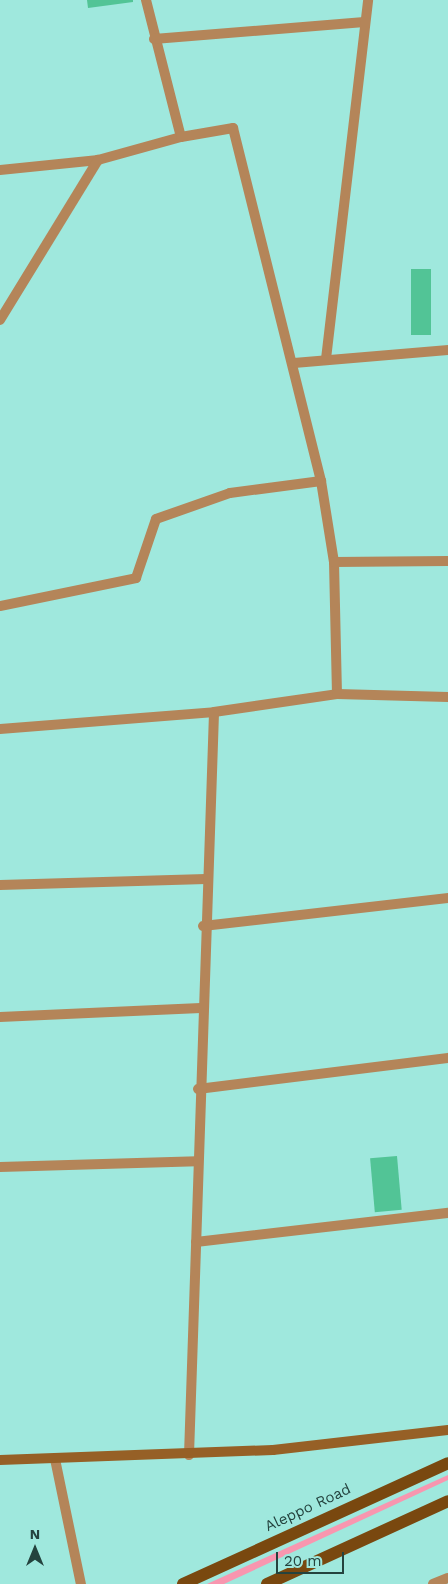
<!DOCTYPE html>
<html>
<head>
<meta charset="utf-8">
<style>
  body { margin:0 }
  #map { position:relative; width:448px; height:1584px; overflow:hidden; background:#9fe8dd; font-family:"Work Sans",sans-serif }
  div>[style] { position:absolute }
  .green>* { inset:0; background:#f896af }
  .building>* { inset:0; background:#52c496; transform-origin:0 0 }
  .minor>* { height:10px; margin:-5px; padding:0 5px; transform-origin:5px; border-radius:5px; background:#b48559 }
  .secondary>* { height:10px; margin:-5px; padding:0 5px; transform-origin:5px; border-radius:5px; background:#966026 }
  .primary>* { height:12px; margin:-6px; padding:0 6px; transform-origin:6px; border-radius:6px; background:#79480f }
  span { translate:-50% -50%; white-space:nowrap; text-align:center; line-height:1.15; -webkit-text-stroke:4px #9fe8dd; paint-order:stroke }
  .street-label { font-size:15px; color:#24433e }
  .north { position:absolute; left:10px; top:1524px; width:50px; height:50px; -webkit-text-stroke:4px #9fe8dd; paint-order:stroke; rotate:0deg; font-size:14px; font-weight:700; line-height:20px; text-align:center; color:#24433e }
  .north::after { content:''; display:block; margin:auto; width:18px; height:22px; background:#24433e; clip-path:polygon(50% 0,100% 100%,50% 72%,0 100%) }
  .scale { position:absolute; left:276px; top:1552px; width:68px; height:22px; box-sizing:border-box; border:2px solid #24433e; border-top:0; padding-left:6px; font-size:15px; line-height:18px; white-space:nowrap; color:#24433e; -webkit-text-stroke:4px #9fe8dd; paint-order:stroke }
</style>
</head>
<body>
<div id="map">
  <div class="green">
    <i style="clip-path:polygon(448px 1475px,448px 1480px,224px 1584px,207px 1584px)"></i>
  </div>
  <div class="building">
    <i style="clip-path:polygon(87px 0,133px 0,133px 2px,88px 8px)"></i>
    <i style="left:411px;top:269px;width:20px;height:66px"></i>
    <i style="left:397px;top:1156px;width:54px;height:27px;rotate:85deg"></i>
  </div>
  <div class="minor">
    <i style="left:146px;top:0;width:141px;rotate:75.7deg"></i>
    <i style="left:154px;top:39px;width:211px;rotate:-4.6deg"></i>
    <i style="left:0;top:170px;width:99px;rotate:-5.8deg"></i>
    <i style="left:98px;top:160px;width:86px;rotate:-15.5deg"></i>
    <i style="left:181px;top:137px;width:53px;rotate:-9.8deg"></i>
    <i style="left:233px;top:128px;width:364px;rotate:76deg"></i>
    <i style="left:321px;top:481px;width:82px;rotate:80.9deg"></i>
    <i style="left:334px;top:562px;width:132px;rotate:88.7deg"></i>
    <i style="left:0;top:320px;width:188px;rotate:-58.5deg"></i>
    <i style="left:326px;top:359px;width:361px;rotate:-83.3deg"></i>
    <i style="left:294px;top:363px;width:155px;rotate:-4.8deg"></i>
    <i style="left:334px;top:562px;width:114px;rotate:-0.5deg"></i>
    <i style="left:0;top:606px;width:139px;rotate:-11.6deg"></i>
    <i style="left:136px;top:578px;width:62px;rotate:-71.3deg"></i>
    <i style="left:156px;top:519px;width:78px;rotate:-19.4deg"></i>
    <i style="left:230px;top:493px;width:92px;rotate:-7.5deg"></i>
    <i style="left:0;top:729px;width:215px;rotate:-4.5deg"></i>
    <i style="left:214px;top:712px;width:124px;rotate:-8.3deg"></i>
    <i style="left:337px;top:694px;width:111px;rotate:1.5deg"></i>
    <i style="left:0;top:885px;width:206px;rotate:-1.7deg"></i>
    <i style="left:203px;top:926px;width:247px;rotate:-6.5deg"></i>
    <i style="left:0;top:1017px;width:201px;rotate:-2.6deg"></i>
    <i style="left:198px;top:1089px;width:252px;rotate:-7.1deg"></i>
    <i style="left:0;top:1167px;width:197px;rotate:-1.7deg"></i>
    <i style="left:196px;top:1242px;width:254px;rotate:-6.6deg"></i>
    <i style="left:189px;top:1455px;width:743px;rotate:-88.07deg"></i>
    <i style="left:55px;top:1459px;width:128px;rotate:78.3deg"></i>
    <i style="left:433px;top:1584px;width:16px;rotate:-22deg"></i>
  </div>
  <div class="secondary">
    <i style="left:0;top:1460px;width:273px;rotate:-2.1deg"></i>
    <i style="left:273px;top:1450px;width:176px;rotate:-6.5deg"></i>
  </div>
  <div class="primary">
    <i style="left:183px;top:1584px;width:291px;rotate:-24.5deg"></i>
    <i style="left:267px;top:1584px;width:199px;rotate:-24.6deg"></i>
  </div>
  <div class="street-label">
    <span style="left:308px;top:1508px;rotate:-25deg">Aleppo Road</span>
  </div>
  <div class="north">N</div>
  <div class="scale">20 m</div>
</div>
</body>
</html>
